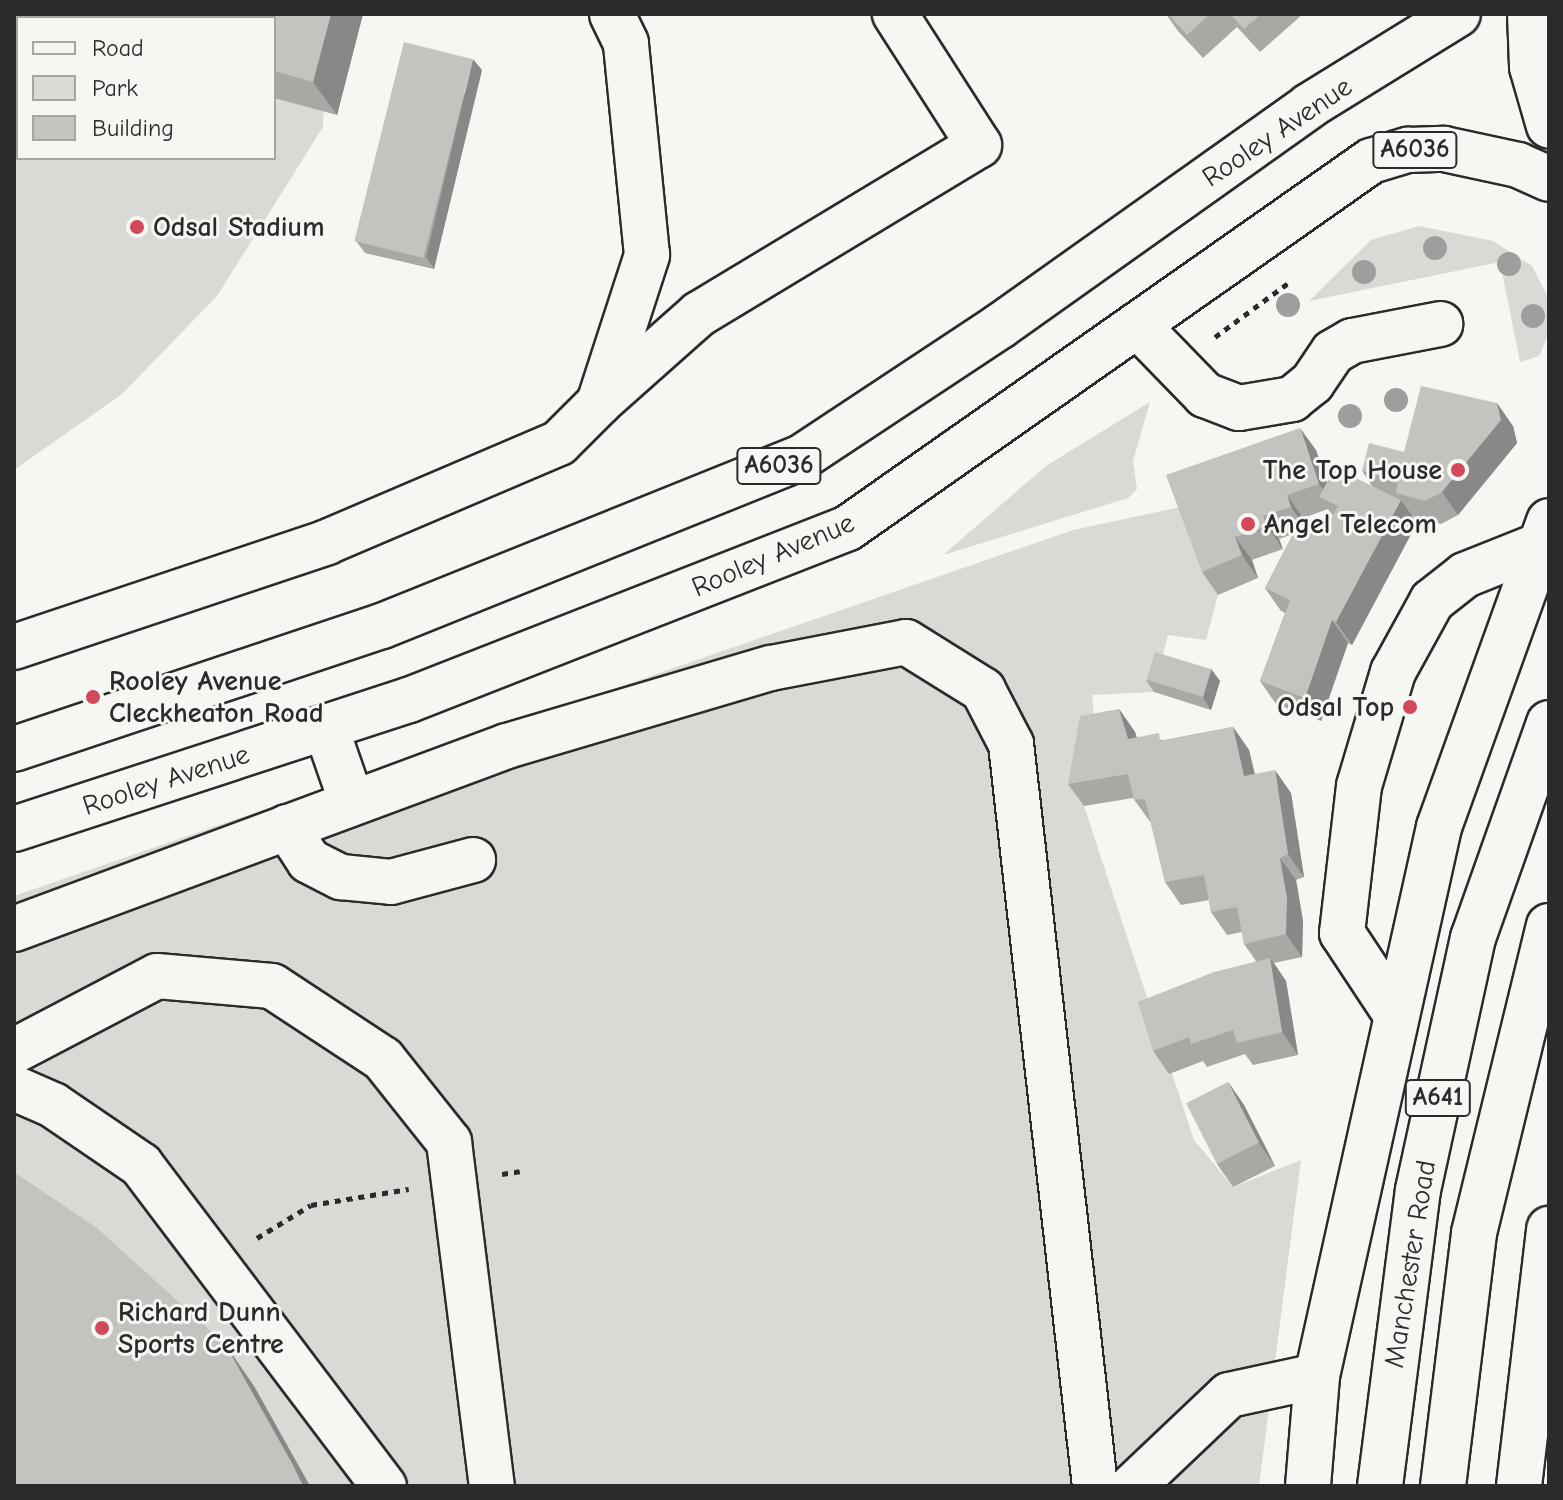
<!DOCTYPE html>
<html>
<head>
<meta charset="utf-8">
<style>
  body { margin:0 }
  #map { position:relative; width:1563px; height:1500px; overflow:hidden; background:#f6f6f2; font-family:"Comic Neue",sans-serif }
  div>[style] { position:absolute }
  .green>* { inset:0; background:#d9d9d5 }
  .path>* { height:5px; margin-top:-2.5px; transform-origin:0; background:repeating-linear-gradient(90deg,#2b2b2b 0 6px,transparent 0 12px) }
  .roads { filter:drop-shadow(2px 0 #2b2b2b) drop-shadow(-2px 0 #2b2b2b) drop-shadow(0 2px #2b2b2b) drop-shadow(0 -2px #2b2b2b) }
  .minor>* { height:44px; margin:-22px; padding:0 22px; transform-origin:22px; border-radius:22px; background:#f6f6f2 }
  .major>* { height:44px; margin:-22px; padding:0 22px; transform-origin:22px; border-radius:22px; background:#f6f6f2 }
  .highway>* { height:44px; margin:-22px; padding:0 22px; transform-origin:22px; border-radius:22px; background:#f6f6f2 }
  .trees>* { width:24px; height:24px; margin:-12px; border-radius:50%; background:#9e9e9c }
  .wall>* { inset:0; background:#a8a8a5 }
  .shaded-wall>* { inset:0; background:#888886 }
  .building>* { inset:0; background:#c3c3c0; transform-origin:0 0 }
  .dots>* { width:22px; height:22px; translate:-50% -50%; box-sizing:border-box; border:4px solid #f6f6f2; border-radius:50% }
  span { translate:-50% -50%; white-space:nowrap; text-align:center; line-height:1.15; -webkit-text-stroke:6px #f6f6f2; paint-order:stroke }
  .shield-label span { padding:2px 6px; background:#f6f6f2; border:2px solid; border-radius:6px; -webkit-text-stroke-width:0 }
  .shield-label { font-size:26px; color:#2b2b2b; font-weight:700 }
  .street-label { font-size:28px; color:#2b2b2b }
  .poi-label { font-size:28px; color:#2b2b2b; font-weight:700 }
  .left { translate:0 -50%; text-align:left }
  .right { translate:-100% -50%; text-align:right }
  .frame { position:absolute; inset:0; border:16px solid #2b2b2b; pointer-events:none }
  .legend { position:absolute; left:16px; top:16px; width:260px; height:144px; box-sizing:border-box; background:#f6f6f2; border:2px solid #a5a5a2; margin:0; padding:10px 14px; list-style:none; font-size:24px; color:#2b2b2b }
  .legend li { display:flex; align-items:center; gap:16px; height:40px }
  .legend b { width:40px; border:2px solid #a5a5a2 }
</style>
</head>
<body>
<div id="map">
  <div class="green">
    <i style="clip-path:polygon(evenodd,14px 14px,327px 14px,323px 127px,217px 296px,122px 394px,14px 470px,14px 14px,18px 18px,274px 18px,274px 158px,18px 158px,18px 18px)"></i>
    <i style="clip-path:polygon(1419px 226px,1493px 241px,1532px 266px,1549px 299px,1549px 333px,1539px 356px,1520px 362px,1500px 262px,1309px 301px,1371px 240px)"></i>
    <i style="clip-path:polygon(1150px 402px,1133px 461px,1137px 489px,1128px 498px,943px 555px,1046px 466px)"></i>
    <i style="clip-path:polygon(1185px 506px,1218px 595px,1206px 640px,1168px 635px,1154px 692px,1092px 695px,1096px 739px,1084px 806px,1194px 1140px,1233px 1187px,1301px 1160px,1259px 1486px,14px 1486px,14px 896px,1073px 530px)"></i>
  </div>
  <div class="path">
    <i style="left:1215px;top:337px;width:94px;rotate:-36.4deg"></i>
    <i style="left:502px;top:1174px;width:18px;rotate:-9deg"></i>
    <i style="left:257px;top:1238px;width:63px;rotate:-31.4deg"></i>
    <i style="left:311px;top:1205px;width:99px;rotate:-9.3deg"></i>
  </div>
  <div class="roads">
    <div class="minor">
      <i style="left:1137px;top:325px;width:98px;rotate:45.8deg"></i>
      <i style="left:1205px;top:395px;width:36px;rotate:21deg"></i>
      <i style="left:1239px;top:408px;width:54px;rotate:-9.6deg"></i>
      <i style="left:1292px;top:399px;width:26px;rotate:-39deg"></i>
      <i style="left:1312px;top:383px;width:37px;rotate:-56deg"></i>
      <i style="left:1333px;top:352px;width:22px;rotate:-30deg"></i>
      <i style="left:1352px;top:341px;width:90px;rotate:-10.9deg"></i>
      <i style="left:601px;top:401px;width:131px;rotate:-41.6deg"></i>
      <i style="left:699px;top:314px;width:327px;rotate:-31.1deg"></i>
      <i style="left:979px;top:145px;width:156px;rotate:-122.7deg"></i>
      <i style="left:14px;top:647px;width:330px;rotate:-18.5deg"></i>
      <i style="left:327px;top:542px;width:252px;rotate:-23.1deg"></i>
      <i style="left:559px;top:443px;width:57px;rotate:-45deg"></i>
      <i style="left:599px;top:403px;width:156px;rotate:-72deg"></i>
      <i style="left:647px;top:255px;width:213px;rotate:-95.7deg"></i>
      <i style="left:626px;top:43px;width:32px;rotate:-116deg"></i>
      <i style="left:326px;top:728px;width:79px;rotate:70.9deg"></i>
      <i style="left:287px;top:827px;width:40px;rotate:57.1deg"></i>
      <i style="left:309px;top:861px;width:36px;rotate:27deg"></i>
      <i style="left:341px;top:877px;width:50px;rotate:5.7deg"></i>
      <i style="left:391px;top:882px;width:85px;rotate:-15deg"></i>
      <i style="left:14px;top:929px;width:526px;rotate:-20.36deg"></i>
      <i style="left:507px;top:746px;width:275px;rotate:-16.5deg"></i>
      <i style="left:771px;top:668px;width:137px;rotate:-10.9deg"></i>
      <i style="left:906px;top:642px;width:91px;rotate:31.9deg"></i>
      <i style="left:983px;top:690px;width:61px;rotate:62.6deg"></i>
      <i style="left:1011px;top:744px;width:747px;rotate:83.54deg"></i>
      <i style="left:1395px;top:1013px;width:96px;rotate:-123.5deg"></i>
      <i style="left:1342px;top:933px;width:148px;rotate:-83.4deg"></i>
      <i style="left:1359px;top:786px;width:119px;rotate:-73.4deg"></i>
      <i style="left:1393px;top:672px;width:81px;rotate:-61.2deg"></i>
      <i style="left:1432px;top:601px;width:42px;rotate:-38.2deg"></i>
      <i style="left:1465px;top:575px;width:81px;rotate:-21.8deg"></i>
      <i style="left:14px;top:1051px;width:161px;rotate:-27.7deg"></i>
      <i style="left:157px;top:976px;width:115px;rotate:5deg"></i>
      <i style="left:272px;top:986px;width:133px;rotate:33.3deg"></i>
      <i style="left:383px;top:1059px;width:106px;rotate:51.5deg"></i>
      <i style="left:449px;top:1142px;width:347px;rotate:82.9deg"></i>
      <i style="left:14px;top:1088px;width:43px;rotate:23.6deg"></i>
      <i style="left:53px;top:1105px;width:107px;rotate:34.3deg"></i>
      <i style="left:141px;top:1165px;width:403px;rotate:52.9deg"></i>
      <i style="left:1133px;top:1486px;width:132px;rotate:-43.5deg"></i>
      <i style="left:1229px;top:1395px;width:90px;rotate:-12.2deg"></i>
    </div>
    <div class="major">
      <i style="left:1308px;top:1486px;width:110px;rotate:-85.3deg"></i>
      <i style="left:1317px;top:1376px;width:562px;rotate:-77.47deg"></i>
      <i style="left:1439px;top:827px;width:325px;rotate:-70.2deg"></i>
      <i style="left:1380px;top:1486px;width:298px;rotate:-82.7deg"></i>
      <i style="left:1418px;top:1190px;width:258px;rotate:-77.7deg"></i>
      <i style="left:1473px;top:938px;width:228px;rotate:-70.5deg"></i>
      <i style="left:1443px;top:1486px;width:255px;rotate:-83deg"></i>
      <i style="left:1474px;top:1233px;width:316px;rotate:-76.3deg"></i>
      <i style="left:1519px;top:1486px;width:259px;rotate:-83.3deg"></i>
    </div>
    <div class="highway">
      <i style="left:1530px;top:14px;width:53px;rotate:87.8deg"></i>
      <i style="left:1532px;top:67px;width:61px;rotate:73.9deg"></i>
      <i style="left:14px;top:749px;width:388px;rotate:-18.5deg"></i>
      <i style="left:382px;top:626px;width:453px;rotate:-21.9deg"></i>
      <i style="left:802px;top:457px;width:237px;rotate:-33.5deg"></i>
      <i style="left:1000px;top:326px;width:379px;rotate:-35.4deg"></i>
      <i style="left:1309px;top:106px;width:175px;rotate:-31.7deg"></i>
      <i style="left:14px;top:829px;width:416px;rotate:-18.1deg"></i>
      <i style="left:409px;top:700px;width:471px;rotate:-21.4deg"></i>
      <i style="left:848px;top:528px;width:639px;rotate:-35.06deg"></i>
      <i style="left:1371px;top:161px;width:39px;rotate:-17deg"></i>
      <i style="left:1408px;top:150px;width:36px;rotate:-2deg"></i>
      <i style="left:1444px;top:149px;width:76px;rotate:12.2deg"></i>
      <i style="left:1518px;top:165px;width:34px;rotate:24deg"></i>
    </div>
  </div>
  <div class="trees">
    <i style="left:1435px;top:248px"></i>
    <i style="left:1509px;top:264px"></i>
    <i style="left:1364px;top:272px"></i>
    <i style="left:1288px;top:305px"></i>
    <i style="left:1533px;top:316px"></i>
    <i style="left:1396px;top:400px"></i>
    <i style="left:1350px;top:416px"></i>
  </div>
  <div class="wall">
    <i style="clip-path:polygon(231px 14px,363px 14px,337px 115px,274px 98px,274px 18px)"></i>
    <i style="clip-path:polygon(1166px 14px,1303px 14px,1260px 52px,1237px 27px,1203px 58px,1178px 31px)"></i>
    <i style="clip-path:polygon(482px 70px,434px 269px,365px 253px,356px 241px)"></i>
    <i style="clip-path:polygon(evenodd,1513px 426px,1517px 443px,1458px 515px,1441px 524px,1412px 516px,1417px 523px,1352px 645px,1348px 643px,1321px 721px,1276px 704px,1260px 681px,1285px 613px,1281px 611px,1265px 588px,1293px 534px,1279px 539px,1283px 549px,1252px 560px,1258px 578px,1218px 595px,1202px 572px,1316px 450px,1327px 482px,1372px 486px,1362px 471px,1404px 452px,1513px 426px,1328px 509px,1333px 516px,1322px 535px,1306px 527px,1303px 518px,1328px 509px)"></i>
    <i style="clip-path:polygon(1211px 669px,1220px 681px,1211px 710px,1154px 692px,1146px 680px)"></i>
    <i style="clip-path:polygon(1119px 709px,1135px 732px,1137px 738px,1164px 740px,1233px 727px,1249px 750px,1255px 774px,1291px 793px,1304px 877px,1296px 880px,1303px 921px,1302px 957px,1274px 963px,1286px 981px,1298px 1055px,1253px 1065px,1245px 1054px,1207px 1067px,1203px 1061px,1169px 1074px,1153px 1051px,1256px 961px,1244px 944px,1242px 932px,1227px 935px,1211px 912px,1209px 900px,1181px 905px,1165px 882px,1151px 823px,1133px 798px,1084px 806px,1068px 784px)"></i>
    <i style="clip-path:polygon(1228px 1082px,1244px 1105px,1275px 1166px,1233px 1187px,1217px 1164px)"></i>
  </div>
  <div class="shaded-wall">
    <i style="clip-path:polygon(331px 14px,363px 14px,337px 115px,313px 82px)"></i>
    <i style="clip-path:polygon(473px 59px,482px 70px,434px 269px,426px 257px)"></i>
    <i style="clip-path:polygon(1497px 403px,1513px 426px,1517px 443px,1458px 515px,1442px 492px)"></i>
    <i style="clip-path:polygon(1300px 428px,1316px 450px,1334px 504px,1319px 484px)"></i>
    <i style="clip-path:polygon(1287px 495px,1303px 518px,1307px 530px,1291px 507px)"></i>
    <i style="clip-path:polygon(1401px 500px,1417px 523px,1352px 645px,1336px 622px)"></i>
    <i style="clip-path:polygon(1263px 516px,1279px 539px,1283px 549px,1267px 526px)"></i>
    <i style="clip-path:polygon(1235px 537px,1252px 560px,1258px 578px,1242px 555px)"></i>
    <i style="clip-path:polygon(1332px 620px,1348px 643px,1321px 721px,1305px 698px)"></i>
    <i style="clip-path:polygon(1211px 669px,1220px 681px,1211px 710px,1203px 698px)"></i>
    <i style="clip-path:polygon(1119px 709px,1135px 732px,1144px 762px,1128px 739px)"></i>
    <i style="clip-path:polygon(1233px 727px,1249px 750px,1260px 799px,1244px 776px)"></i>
    <i style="clip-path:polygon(1275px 770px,1291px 793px,1304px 877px,1288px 854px)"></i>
    <i style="clip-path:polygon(1280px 858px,1296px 880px,1303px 921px,1302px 957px,1286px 934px)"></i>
    <i style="clip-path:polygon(1270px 958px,1286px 981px,1298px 1055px,1282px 1032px)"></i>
    <i style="clip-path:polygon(1228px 1082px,1244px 1105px,1275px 1166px,1259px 1143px)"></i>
    <i style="clip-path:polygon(225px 1344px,254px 1386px,310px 1486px,303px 1486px)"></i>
  </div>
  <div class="building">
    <i style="clip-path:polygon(231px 14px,331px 14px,313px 82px,274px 71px,274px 18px,230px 18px)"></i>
    <i style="clip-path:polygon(1168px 14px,1210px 14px,1187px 35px)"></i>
    <i style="clip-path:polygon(1230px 14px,1261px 14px,1244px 29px)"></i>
    <i style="left:404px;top:42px;width:71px;height:205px;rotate:14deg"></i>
    <i style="clip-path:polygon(1421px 386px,1497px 403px,1501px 420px,1442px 492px,1425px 501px,1396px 493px,1398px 481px,1362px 471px,1369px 443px,1404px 452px)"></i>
    <i style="clip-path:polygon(1300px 428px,1319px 484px,1287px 495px,1291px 507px,1263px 516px,1267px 526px,1235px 537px,1242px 555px,1202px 572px,1166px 475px)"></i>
    <i style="clip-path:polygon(1335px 468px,1401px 500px,1336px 622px,1332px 620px,1305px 698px,1260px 681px,1290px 600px,1265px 588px,1299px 523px,1322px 535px,1338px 506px,1319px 497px)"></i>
    <i style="left:1155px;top:652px;width:59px;height:29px;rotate:17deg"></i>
    <i style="clip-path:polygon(1119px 709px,1128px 739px,1159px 733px,1160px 741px,1233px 727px,1244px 776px,1275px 770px,1288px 854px,1280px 858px,1287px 898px,1286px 934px,1244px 944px,1237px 907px,1211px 912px,1204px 875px,1165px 882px,1145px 799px,1134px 800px,1128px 774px,1068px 784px,1080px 716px)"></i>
    <i style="clip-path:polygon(1270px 958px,1282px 1032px,1237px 1043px,1233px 1030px,1191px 1044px,1189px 1037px,1153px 1051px,1138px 1002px,1214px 972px)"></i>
    <i style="left:1228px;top:1082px;width:68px;height:47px;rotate:63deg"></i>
    <i style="clip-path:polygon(14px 1172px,97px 1228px,225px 1344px,293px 1465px,303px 1486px,14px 1486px)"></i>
  </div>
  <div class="dots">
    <i style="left:137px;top:227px;background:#d1495b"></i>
    <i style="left:1458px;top:470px;background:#d1495b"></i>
    <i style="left:1248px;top:524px;background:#d1495b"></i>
    <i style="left:93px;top:697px;background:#d1495b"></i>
    <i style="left:1410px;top:707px;background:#d1495b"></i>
    <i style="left:102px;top:1328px;background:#d1495b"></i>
  </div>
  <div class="shield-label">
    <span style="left:1415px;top:150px">A6036</span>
    <span style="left:779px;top:466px">A6036</span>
    <span style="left:1438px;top:1098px">A641</span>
  </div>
  <div class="street-label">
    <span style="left:1277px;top:132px;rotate:-34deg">Rooley Avenue</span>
    <span style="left:773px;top:555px;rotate:-23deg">Rooley Avenue</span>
    <span style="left:166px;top:780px;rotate:-18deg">Rooley Avenue</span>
    <span style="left:1410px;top:1264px;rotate:-81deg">Manchester Road</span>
  </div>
  <div class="poi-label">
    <span class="left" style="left:153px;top:227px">Odsal Stadium</span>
    <span class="right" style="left:1442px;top:470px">The Top House</span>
    <span class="left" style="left:1264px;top:524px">Angel Telecom</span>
    <span class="left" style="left:109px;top:697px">Rooley Avenue<br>Cleckheaton Road</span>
    <span class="right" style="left:1394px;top:707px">Odsal Top</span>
    <span class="left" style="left:118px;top:1328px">Richard Dunn<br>Sports Centre</span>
  </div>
  <div class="frame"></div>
  <ul class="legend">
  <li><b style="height:10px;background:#f6f6f2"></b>Road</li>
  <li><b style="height:22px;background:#d9d9d5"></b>Park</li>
  <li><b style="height:22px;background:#c3c3c0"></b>Building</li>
  </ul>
</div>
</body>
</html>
